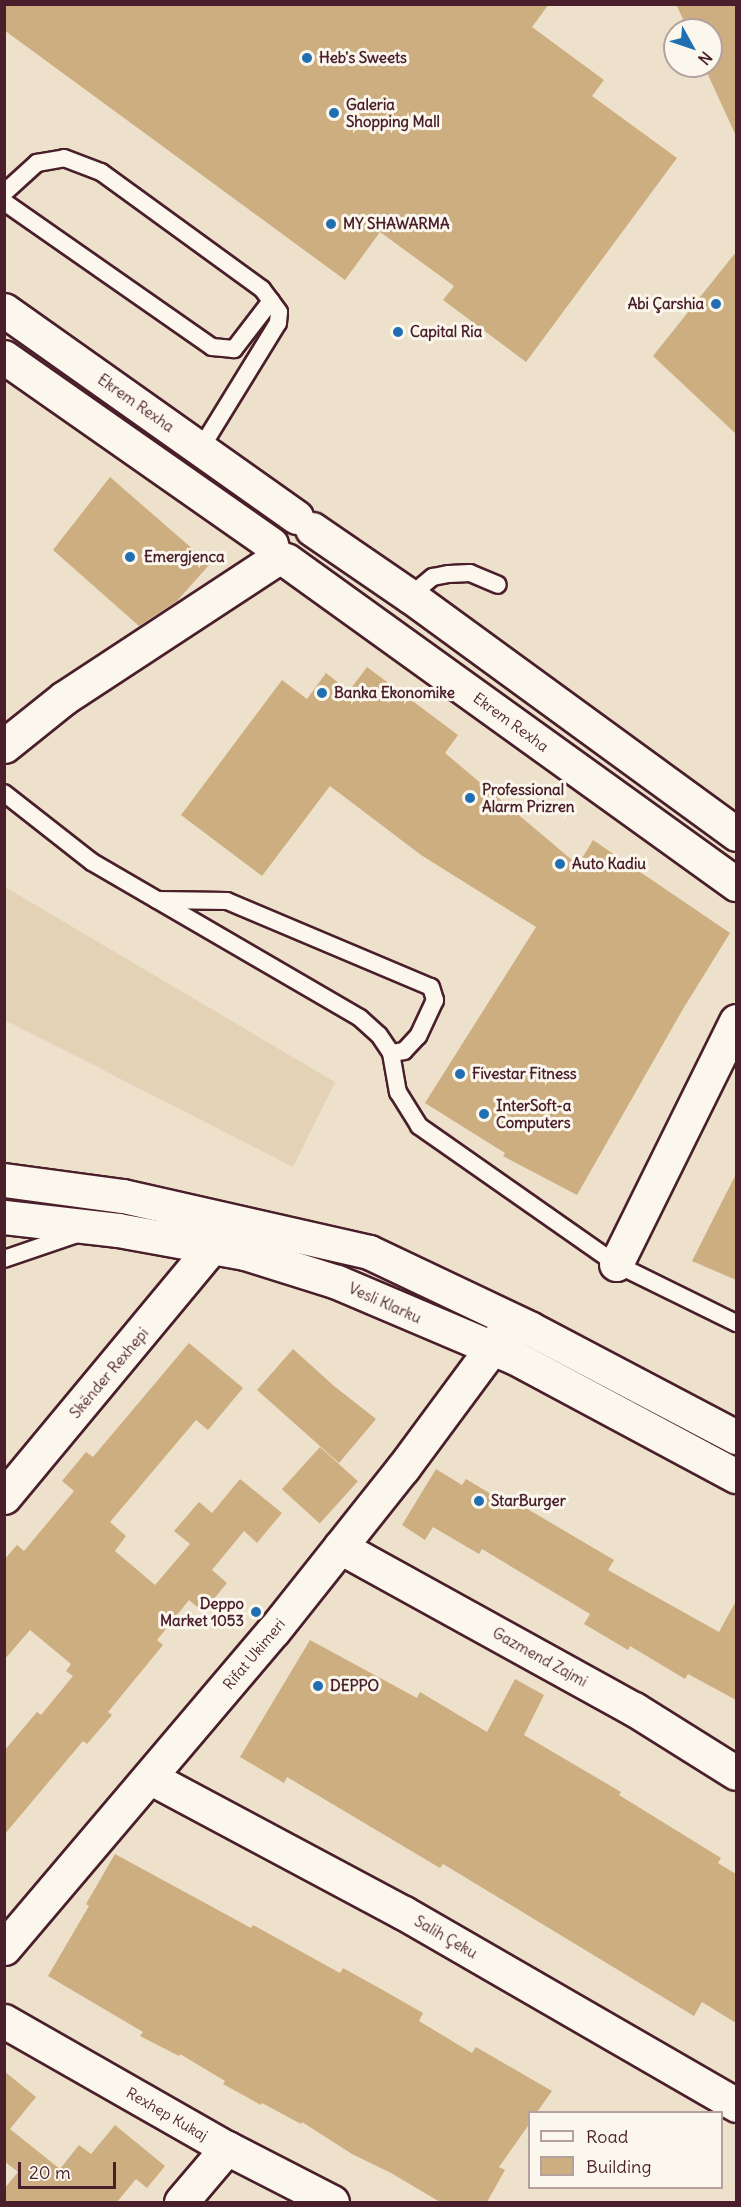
<!DOCTYPE html>
<html>
<head>
<meta charset="utf-8">
<style>
  body { margin:0 }
  #map { position:relative; width:741px; height:2207px; overflow:hidden; background:#ede1cc; font-family:Delius,sans-serif }
  div>[style] { position:absolute }
  .built>* { inset:0; background:#e3d2b6 }
  .building>* { inset:0; background:#cdae81; transform-origin:0 0 }
  .roads { filter:drop-shadow(2px 0 #4a1f2b) drop-shadow(-2px 0 #4a1f2b) drop-shadow(0 2px #4a1f2b) drop-shadow(0 -2px #4a1f2b) }
  .lane>* { height:16px; margin:-8px; padding:0 8px; transform-origin:8px; border-radius:8px; background:#fbf7ec }
  .street>* { height:33px; margin:-16.5px; padding:0 16.5px; transform-origin:16.5px; border-radius:16.5px; background:#fbf7ec }
  .secondary>* { height:33px; margin:-16.5px; padding:0 16.5px; transform-origin:16.5px; border-radius:16.5px; background:#fbf7ec }
  .dots>* { width:16px; height:16px; translate:-50% -50%; box-sizing:border-box; border:3px solid #fbf7ec; border-radius:50% }
  span { translate:-50% -50%; white-space:nowrap; text-align:center; line-height:1.15; -webkit-text-stroke:6px #fbf7ec; paint-order:stroke }
  .poi-label { font-size:15px; color:#4a1f2b; font-weight:700 }
  .left { translate:0 -50%; text-align:left }
  .right { translate:-100% -50%; text-align:right }
  .street-label { font-size:15px; color:#4a1f2b }
  .frame { position:absolute; inset:0; border:6px solid #4a1f2b; pointer-events:none }
  .legend { position:absolute; left:528px; top:2111px; width:195px; height:78px; box-sizing:border-box; background:#fbf7ec; border:2px solid #b4a19f; margin:0; padding:8px 10px; list-style:none; font-size:18px; color:#4a1f2b }
  .legend li { display:flex; align-items:center; gap:12px; height:30px }
  .legend b { width:30px; border:2px solid #b4a19f }
  .north { position:absolute; left:663px; top:18px; width:60px; height:60px; box-sizing:border-box; background:#fbf7ec; border:2px solid #b4a19f; border-radius:50%; rotate:130deg; font-size:16px; font-weight:700; line-height:24px; text-align:center; color:#4a1f2b }
  .north::after { content:''; display:block; margin:auto; width:21px; height:27px; background:#1f6fb2; clip-path:polygon(50% 0,100% 100%,50% 72%,0 100%) }
  .scale { position:absolute; left:18px; top:2162px; width:98px; height:27px; box-sizing:border-box; border:3px solid #4a1f2b; border-top:0; padding-left:8px; font-size:18px; line-height:21px; white-space:nowrap; color:#4a1f2b; -webkit-text-stroke:4px #fbf7ec; paint-order:stroke }
</style>
</head>
<body>
<div id="map">
  <div class="built">
    <i style="clip-path:polygon(5px 887px,335px 1082px,293px 1167px,5px 1020px)"></i>
  </div>
  <div class="building">
    <i style="clip-path:polygon(4px 4px,549px 4px,532px 27px,604px 80px,592px 96px,677px 158px,526px 362px,443px 300px,454px 286px,380px 232px,345px 280px,4px 30px)"></i>
    <i style="clip-path:polygon(676px 4px,736px 4px,736px 136px,704px 66px,711px 66px,711px 30px,688px 30px)"></i>
    <i style="clip-path:polygon(736px 252px,736px 434px,653px 356px)"></i>
    <i style="clip-path:polygon(110px 477px,210px 564px,177px 601px,139px 626px,53px 550px)"></i>
    <i style="clip-path:polygon(367px 667px,458px 735px,445px 753px,578px 865px,593px 840px,730px 933px,683px 1009px,577px 1195px,503px 1156px,505px 1153px,425px 1103px,536px 927px,421px 855px,330px 786px,262px 876px,181px 815px,282px 680px,307px 699px,326px 673px,349px 691px)"></i>
    <i style="clip-path:polygon(736px 1174px,736px 1280px,692px 1261px)"></i>
    <i style="clip-path:polygon(189px 1343px,243px 1388px,208px 1430px,196px 1420px,110px 1522px,126px 1536px,115px 1551px,155px 1585px,190px 1544px,174px 1531px,199px 1502px,212px 1513px,240px 1479px,282px 1513px,257px 1543px,244px 1531px,212px 1570px,227px 1583px,203px 1612px,189px 1600px,157px 1640px,163px 1645px,108px 1712px,112px 1715px,87px 1744px,83px 1741px,4px 1835px,4px 1751px,37px 1712px,41px 1715px,73px 1676px,66px 1671px,71px 1664px,30px 1630px,4px 1660px,4px 1560px,17px 1545px,24px 1551px,74px 1491px,62px 1481px,86px 1452px,93px 1457px)"></i>
    <i style="clip-path:polygon(293px 1349px,334px 1386px,376px 1419px,339px 1463px,257px 1390px)"></i>
    <i style="left:320px;top:1447px;width:51px;height:57px;rotate:42deg"></i>
    <i style="clip-path:polygon(436px 1469px,462px 1485px,466px 1479px,516px 1509px,519px 1504px,614px 1560px,608px 1570px,719px 1632px,736px 1601px,736px 1700px,688px 1674px,685px 1679px,630px 1646px,628px 1650px,584px 1624px,590px 1614px,482px 1549px,479px 1554px,433px 1527px,425px 1540px,402px 1525px)"></i>
    <i style="clip-path:polygon(310px 1640px,417px 1698px,420px 1692px,487px 1732px,515px 1679px,544px 1695px,524px 1735px,621px 1792px,619px 1795px,721px 1858px,718px 1863px,736px 1874px,736px 2023px,702px 2002px,694px 2016px,443px 1864px,440px 1868px,287px 1777px,284px 1783px,240px 1757px)"></i>
    <i style="clip-path:polygon(115px 1854px,251px 1928px,253px 1925px,340px 1973px,343px 1968px,381px 1989px,423px 2013px,419px 2021px,472px 2053px,476px 2047px,552px 2091px,537px 2112px,530px 2112px,530px 2123px,499px 2167px,505px 2170px,487px 2202px,440px 2202px,391px 2173px,352px 2154px,302px 2122px,301px 2124px,262px 2103px,261px 2105px,223px 2084px,225px 2081px,180px 2054px,179px 2056px,140px 2036px,143px 2032px,48px 1976px,89px 1906px,86px 1904px)"></i>
    <i style="clip-path:polygon(4px 2071px,36px 2097px,10px 2129px,60px 2169px,79px 2145px,91px 2154px,115px 2125px,165px 2166px,147px 2188px,136px 2179px,117px 2202px,4px 2202px,4px 2189px,18px 2172px,4px 2161px)"></i>
  </div>
  <div class="roads">
    <div class="lane">
      <i style="left:4px;top:193px;width:45px;rotate:-42.3deg"></i>
      <i style="left:37px;top:163px;width:27px;rotate:-10deg"></i>
      <i style="left:64px;top:158px;width:40px;rotate:21deg"></i>
      <i style="left:101px;top:172px;width:199px;rotate:36deg"></i>
      <i style="left:262px;top:289px;width:15px;rotate:53deg"></i>
      <i style="left:271px;top:301px;width:61px;rotate:127.6deg"></i>
      <i style="left:234px;top:349px;width:22px;rotate:-175deg"></i>
      <i style="left:212px;top:347px;width:254px;rotate:-145.1deg"></i>
      <i style="left:201px;top:448px;width:147px;rotate:-58.4deg"></i>
      <i style="left:278px;top:323px;width:11px;rotate:-85deg"></i>
      <i style="left:279px;top:312px;width:14px;rotate:-126deg"></i>
      <i style="left:410px;top:596px;width:30px;rotate:-40deg"></i>
      <i style="left:433px;top:577px;width:16px;rotate:-11deg"></i>
      <i style="left:449px;top:574px;width:21px;rotate:-3deg"></i>
      <i style="left:470px;top:573px;width:30px;rotate:23deg"></i>
      <i style="left:4px;top:793px;width:112px;rotate:38.1deg"></i>
      <i style="left:92px;top:862px;width:310px;rotate:30.2deg"></i>
      <i style="left:360px;top:1018px;width:25px;rotate:42deg"></i>
      <i style="left:379px;top:1035px;width:22px;rotate:56deg"></i>
      <i style="left:391px;top:1053px;width:40px;rotate:80deg"></i>
      <i style="left:398px;top:1092px;width:40px;rotate:58deg"></i>
      <i style="left:419px;top:1126px;width:241px;rotate:35deg"></i>
      <i style="left:616px;top:1264px;width:134px;rotate:26.2deg"></i>
      <i style="left:157px;top:900px;width:70px;rotate:0.8deg"></i>
      <i style="left:227px;top:901px;width:221px;rotate:22.9deg"></i>
      <i style="left:431px;top:987px;width:14px;rotate:73deg"></i>
      <i style="left:435px;top:1000px;width:40px;rotate:115deg"></i>
      <i style="left:418px;top:1036px;width:21px;rotate:133deg"></i>
      <i style="left:404px;top:1051px;width:13px;rotate:171deg"></i>
      <i style="left:4px;top:1259px;width:83px;rotate:-18.9deg"></i>
    </div>
    <div class="street">
      <i style="left:4px;top:746px;width:77px;rotate:-38.7deg"></i>
      <i style="left:64px;top:698px;width:257px;rotate:-33.3deg"></i>
      <i style="left:616px;top:1264px;width:271px;rotate:-63.7deg"></i>
      <i style="left:4px;top:1497px;width:324px;rotate:-50.3deg"></i>
      <i style="left:340px;top:1547px;width:336px;rotate:28.9deg"></i>
      <i style="left:634px;top:1709px;width:120px;rotate:32.1deg"></i>
      <i style="left:151px;top:1778px;width:287px;rotate:28.1deg"></i>
      <i style="left:404px;top:1913px;width:384px;rotate:30deg"></i>
      <i style="left:4px;top:1948px;width:417px;rotate:-49.7deg"></i>
      <i style="left:274px;top:1630px;width:207px;rotate:-51.5deg"></i>
      <i style="left:403px;top:1468px;width:178px;rotate:-53.5deg"></i>
      <i style="left:4px;top:2021px;width:257px;rotate:29.7deg"></i>
      <i style="left:227px;top:2148px;width:118px;rotate:27.2deg"></i>
      <i style="left:181px;top:2202px;width:71px;rotate:-49.6deg"></i>
    </div>
    <div class="secondary">
      <i style="left:4px;top:310px;width:358px;rotate:35.3deg"></i>
      <i style="left:4px;top:357px;width:326px;rotate:35deg"></i>
      <i style="left:312px;top:529px;width:119px;rotate:34.4deg"></i>
      <i style="left:410px;top:596px;width:404px;rotate:36.1deg"></i>
      <i style="left:286px;top:560px;width:555px;rotate:35.75deg"></i>
      <i style="left:4px;top:1180px;width:120px;rotate:7.7deg"></i>
      <i style="left:123px;top:1196px;width:252px;rotate:12.8deg"></i>
      <i style="left:369px;top:1252px;width:179px;rotate:25.4deg"></i>
      <i style="left:531px;top:1329px;width:232px;rotate:27.8deg"></i>
      <i style="left:4px;top:1217px;width:115px;rotate:6.5deg"></i>
      <i style="left:118px;top:1230px;width:129px;rotate:10.3deg"></i>
      <i style="left:245px;top:1253px;width:96px;rotate:17.5deg"></i>
      <i style="left:337px;top:1282px;width:192px;rotate:23deg"></i>
      <i style="left:514px;top:1357px;width:252px;rotate:28.2deg"></i>
    </div>
  </div>
  <div class="dots">
    <i style="left:307px;top:58px;background:#1f6fb2"></i>
    <i style="left:334px;top:113px;background:#1f6fb2"></i>
    <i style="left:331px;top:224px;background:#1f6fb2"></i>
    <i style="left:716px;top:304px;background:#1f6fb2"></i>
    <i style="left:398px;top:332px;background:#1f6fb2"></i>
    <i style="left:130px;top:557px;background:#1f6fb2"></i>
    <i style="left:322px;top:693px;background:#1f6fb2"></i>
    <i style="left:470px;top:798px;background:#1f6fb2"></i>
    <i style="left:560px;top:864px;background:#1f6fb2"></i>
    <i style="left:460px;top:1074px;background:#1f6fb2"></i>
    <i style="left:484px;top:1114px;background:#1f6fb2"></i>
    <i style="left:479px;top:1501px;background:#1f6fb2"></i>
    <i style="left:256px;top:1612px;background:#1f6fb2"></i>
    <i style="left:318px;top:1686px;background:#1f6fb2"></i>
  </div>
  <div class="poi-label">
    <span class="left" style="left:319px;top:58px">Heb's Sweets</span>
    <span class="left" style="left:346px;top:113px">Galeria<br>Shopping Mall</span>
    <span class="left" style="left:343px;top:224px">MY SHAWARMA</span>
    <span class="right" style="left:704px;top:304px">Abi Çarshia</span>
    <span class="left" style="left:410px;top:332px">Capital Ria</span>
    <span class="left" style="left:144px;top:557px">Emergjenca</span>
    <span class="left" style="left:334px;top:693px">Banka Ekonomike</span>
    <span class="left" style="left:482px;top:798px">Professional<br>Alarm Prizren</span>
    <span class="left" style="left:572px;top:864px">Auto Kadiu</span>
    <span class="left" style="left:472px;top:1074px">Fivestar Fitness</span>
    <span class="left" style="left:496px;top:1114px">InterSoft-a<br>Computers</span>
    <span class="left" style="left:491px;top:1501px">StarBurger</span>
    <span class="right" style="left:244px;top:1612px">Deppo<br>Market 1053</span>
    <span class="left" style="left:330px;top:1686px">DEPPO</span>
  </div>
  <div class="street-label">
    <span style="left:136px;top:403px;rotate:35deg">Ekrem Rexha</span>
    <span style="left:511px;top:722px;rotate:36deg">Ekrem Rexha</span>
    <span style="left:385px;top:1303px;rotate:24deg">Vesli Klarku</span>
    <span style="left:109px;top:1373px;rotate:-50deg">Skënder Rexhepi</span>
    <span style="left:254px;top:1654px;rotate:-50deg">Rifat Ukimeri</span>
    <span style="left:540px;top:1657px;rotate:29deg">Gazmend Zajmi</span>
    <span style="left:446px;top:1937px;rotate:30deg">Salih Çeku</span>
    <span style="left:167px;top:2114px;rotate:30deg">Rexhep Kukaj</span>
  </div>
  <div class="frame"></div>
  <ul class="legend">
  <li><b style="height:8px;background:#fbf7ec"></b>Road</li>
  <li><b style="height:16px;background:#cdae81"></b>Building</li>
  </ul>
  <div class="north">N</div>
  <div class="scale">20 m</div>
</div>
</body>
</html>
